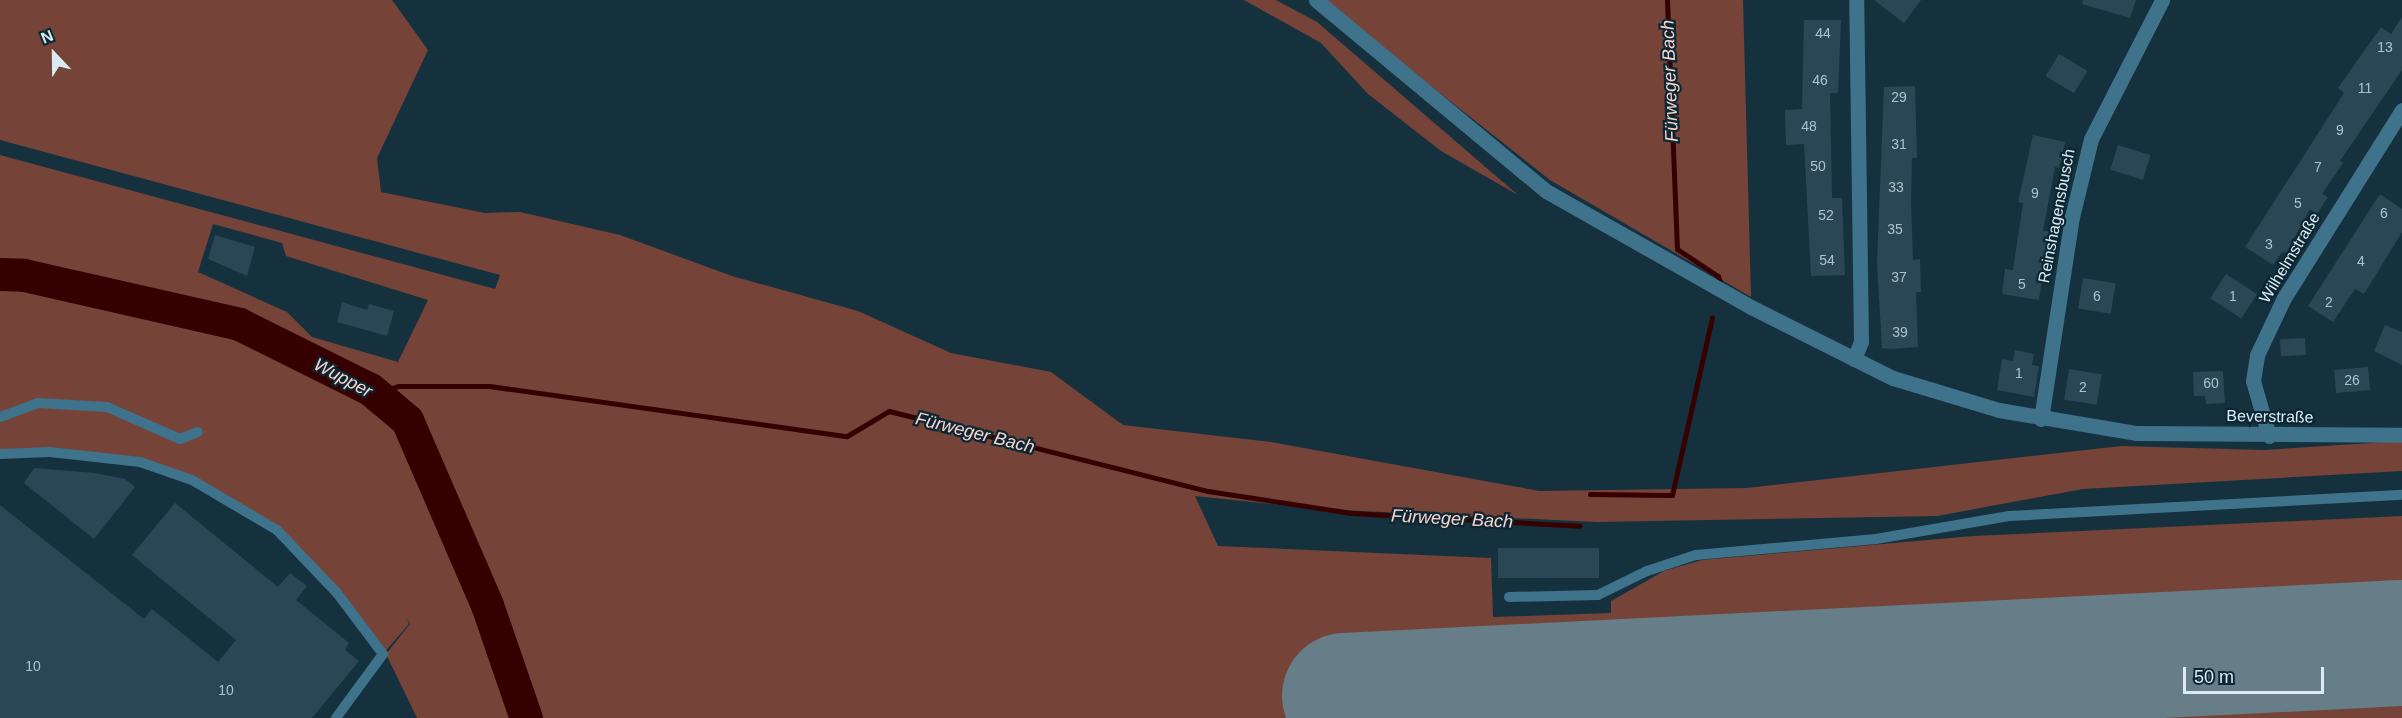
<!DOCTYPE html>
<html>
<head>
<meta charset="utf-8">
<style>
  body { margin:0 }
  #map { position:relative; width:2402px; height:718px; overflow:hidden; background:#15313e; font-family:Helvetica,sans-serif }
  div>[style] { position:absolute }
  .green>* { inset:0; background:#754338 }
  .stream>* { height:5px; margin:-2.5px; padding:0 2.5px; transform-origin:2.5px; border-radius:2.5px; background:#360000 }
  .river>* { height:33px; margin:-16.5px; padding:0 16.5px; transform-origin:16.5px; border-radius:16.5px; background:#360000 }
  .runway>* { height:126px; margin:-63px; padding:0 63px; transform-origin:63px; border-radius:63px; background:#677e89 }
  .building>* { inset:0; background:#2b4755; transform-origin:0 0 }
  .service>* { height:10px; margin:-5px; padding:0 5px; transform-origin:5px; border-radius:5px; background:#3f728b }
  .minor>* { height:15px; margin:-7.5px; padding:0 7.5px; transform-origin:7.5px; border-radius:7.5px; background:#3f728b }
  span { translate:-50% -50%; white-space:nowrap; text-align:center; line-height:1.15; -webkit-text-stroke:4.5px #0b2734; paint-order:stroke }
  .number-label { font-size:14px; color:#afc2cc }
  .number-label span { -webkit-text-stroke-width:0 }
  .street-label { font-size:16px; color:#dbebf3 }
  .water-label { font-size:18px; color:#fcd3ca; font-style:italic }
  .north { position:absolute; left:24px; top:24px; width:60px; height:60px; -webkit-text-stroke:4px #0b2734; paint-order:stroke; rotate:338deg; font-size:16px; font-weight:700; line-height:24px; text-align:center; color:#dbebf3 }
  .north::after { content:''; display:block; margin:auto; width:21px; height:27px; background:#dbebf3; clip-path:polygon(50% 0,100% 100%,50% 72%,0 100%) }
  .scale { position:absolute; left:2183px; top:667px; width:141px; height:27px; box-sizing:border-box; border:3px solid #dbebf3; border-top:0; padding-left:8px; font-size:18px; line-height:21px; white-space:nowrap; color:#dbebf3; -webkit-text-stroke:4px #0b2734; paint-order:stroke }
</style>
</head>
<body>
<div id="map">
  <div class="green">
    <i style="clip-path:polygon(evenodd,0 0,392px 0,428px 50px,377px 158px,381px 192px,485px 213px,520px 212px,620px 235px,732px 276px,858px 311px,951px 353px,1051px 372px,1123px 425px,1271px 442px,1539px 491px,1747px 488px,2121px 446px,2264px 450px,2402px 441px,2402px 471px,2083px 489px,1937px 516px,1597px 522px,1319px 509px,1195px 496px,1218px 546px,1491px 558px,1493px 617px,1611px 613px,1611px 601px,1664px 571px,1702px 560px,1973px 536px,2402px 516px,2402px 718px,417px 718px,386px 654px,410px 624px,407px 618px,409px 624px,383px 654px,277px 530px,192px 480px,140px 462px,0 454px,0 155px,495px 289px,500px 275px,0 140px,0 0,213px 224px,282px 243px,286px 256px,428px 300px,398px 362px,312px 337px,287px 312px,198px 272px,213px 224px)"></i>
    <i style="clip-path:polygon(1244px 0,1276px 0,1317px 22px,1518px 195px,1441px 151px,1368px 94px,1321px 43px)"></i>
    <i style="clip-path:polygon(1322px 0,1743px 0,1751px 297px,1550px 180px)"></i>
  </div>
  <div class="stream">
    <i style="left:1667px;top:0;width:249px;rotate:87.7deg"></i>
    <i style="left:1677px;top:249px;width:49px;rotate:33.4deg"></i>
    <i style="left:1718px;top:276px;width:6px;rotate:72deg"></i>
    <i style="left:375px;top:394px;width:24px;rotate:-19deg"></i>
    <i style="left:398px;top:386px;width:91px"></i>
    <i style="left:489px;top:386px;width:361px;rotate:8deg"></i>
    <i style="left:847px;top:436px;width:49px;rotate:-30.8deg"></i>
    <i style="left:889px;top:411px;width:329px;rotate:14.1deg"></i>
    <i style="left:1208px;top:491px;width:145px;rotate:8.7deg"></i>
    <i style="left:1351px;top:513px;width:229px;rotate:3.2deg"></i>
    <i style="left:1590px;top:494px;width:82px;rotate:0.7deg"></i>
    <i style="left:1672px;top:495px;width:182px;rotate:-77.3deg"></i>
  </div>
  <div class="river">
    <i style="left:0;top:274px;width:24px;rotate:2deg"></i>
    <i style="left:24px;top:275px;width:221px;rotate:12.8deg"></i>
    <i style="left:239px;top:324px;width:146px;rotate:26.4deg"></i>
    <i style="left:370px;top:389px;width:48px;rotate:40deg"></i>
    <i style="left:407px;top:420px;width:202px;rotate:66.6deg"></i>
    <i style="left:487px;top:605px;width:120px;rotate:71deg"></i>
  </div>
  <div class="runway">
    <i style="left:1345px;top:696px;width:1058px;rotate:-2.87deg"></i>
  </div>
  <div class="building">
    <i style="clip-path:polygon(1874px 0,1921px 0,1904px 23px)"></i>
    <i style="clip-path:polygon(2083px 0,2136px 0,2130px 18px,2082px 4px)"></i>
    <i style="clip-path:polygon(2402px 17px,2402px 70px,2340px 161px,2343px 163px,2322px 194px,2328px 197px,2317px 214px,2310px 209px,2286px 253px,2282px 252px,2273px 265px,2245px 247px,2344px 93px,2338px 88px,2381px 27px,2391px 34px)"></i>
    <i style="clip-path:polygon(1804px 20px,1841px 20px,1838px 93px,1830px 93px,1832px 198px,1842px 198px,1845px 275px,1811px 276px,1804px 144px,1786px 145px,1785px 110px,1802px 109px)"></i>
    <i style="left:2059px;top:54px;width:33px;height:26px;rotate:31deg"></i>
    <i style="clip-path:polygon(1915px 86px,1917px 158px,1912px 158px,1911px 202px,1913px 260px,1920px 259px,1921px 292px,1916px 292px,1918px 347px,1892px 349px,1882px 348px,1877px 263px,1884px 87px)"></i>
    <i style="clip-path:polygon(2033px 135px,2065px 142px,2059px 168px,2055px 167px,2043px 231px,2057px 232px,2053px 258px,2045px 257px,2039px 300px,2002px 294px,2005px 269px,2013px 270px,2023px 203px,2018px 202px)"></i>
    <i style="left:2118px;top:145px;width:34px;height:26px;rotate:17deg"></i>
    <i style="clip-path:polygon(2380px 194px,2402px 209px,2402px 232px,2364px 294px,2355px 289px,2333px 322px,2308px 306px)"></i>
    <i style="clip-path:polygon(215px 235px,255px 247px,247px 276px,208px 259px)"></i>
    <i style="left:2226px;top:274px;width:37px;height:29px;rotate:33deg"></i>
    <i style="left:2083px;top:278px;width:33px;height:31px;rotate:9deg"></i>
    <i style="clip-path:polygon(342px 302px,367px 310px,369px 304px,394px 311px,387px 336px,337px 322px)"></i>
    <i style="clip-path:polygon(2385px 325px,2402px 332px,2402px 365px,2374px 351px)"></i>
    <i style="left:2305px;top:338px;width:17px;height:25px;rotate:87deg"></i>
    <i style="clip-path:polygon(2015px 350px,2034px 354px,2032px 365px,2039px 366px,2034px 397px,1997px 390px,2002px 359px,2013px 361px)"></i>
    <i style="left:2368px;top:367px;width:23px;height:34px;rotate:85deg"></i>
    <i style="left:2069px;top:369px;width:33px;height:31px;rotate:9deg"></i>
    <i style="clip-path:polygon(2223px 371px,2225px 403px,2206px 404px,2205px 396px,2194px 396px,2193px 372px)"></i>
    <i style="clip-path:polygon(34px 468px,95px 473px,125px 479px,135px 487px,94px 539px,24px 483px)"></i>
    <i style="clip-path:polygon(175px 503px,278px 587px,290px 573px,307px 586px,296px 600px,349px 643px,345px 650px,359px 661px,312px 718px,0 718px,0 505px,144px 619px,152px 609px,218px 662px,236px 640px,132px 555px)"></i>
    <i style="left:1498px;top:548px;width:101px;height:30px"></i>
  </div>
  <div class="service">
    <i style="left:0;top:417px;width:40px;rotate:-20.2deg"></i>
    <i style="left:38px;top:403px;width:69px;rotate:3.3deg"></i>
    <i style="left:107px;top:407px;width:80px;rotate:23.7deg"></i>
    <i style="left:180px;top:439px;width:19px;rotate:-21deg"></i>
    <i style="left:0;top:454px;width:50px;rotate:-2.3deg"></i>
    <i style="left:50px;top:452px;width:91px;rotate:6.3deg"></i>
    <i style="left:140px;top:462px;width:55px;rotate:19.1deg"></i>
    <i style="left:192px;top:480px;width:99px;rotate:30.5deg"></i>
    <i style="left:277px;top:530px;width:87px;rotate:46.4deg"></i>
    <i style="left:337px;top:593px;width:76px;rotate:53deg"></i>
    <i style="left:383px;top:654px;width:79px;rotate:126.3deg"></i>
    <i style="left:1509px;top:597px;width:89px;rotate:-1.3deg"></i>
    <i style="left:1598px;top:595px;width:55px;rotate:-26.1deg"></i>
    <i style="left:1647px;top:571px;width:52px;rotate:-18.1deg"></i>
    <i style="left:1696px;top:555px;width:181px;rotate:-5.1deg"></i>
    <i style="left:1876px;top:539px;width:135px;rotate:-9.8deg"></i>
    <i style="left:2009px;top:516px;width:394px;rotate:-3.1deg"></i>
  </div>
  <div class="minor">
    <i style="left:1316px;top:0;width:299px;rotate:39.7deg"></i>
    <i style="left:1546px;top:191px;width:236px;rotate:29.5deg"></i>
    <i style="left:1751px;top:307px;width:159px;rotate:26.6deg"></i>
    <i style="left:1893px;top:378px;width:111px;rotate:16.8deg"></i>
    <i style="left:1999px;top:410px;width:140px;rotate:9.5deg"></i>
    <i style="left:2137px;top:433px;width:265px;rotate:0.4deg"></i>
    <i style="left:1854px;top:359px;width:18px;rotate:-68deg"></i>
    <i style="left:1861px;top:342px;width:342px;rotate:-90.8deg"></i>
    <i style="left:2041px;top:419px;width:204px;rotate:-81.3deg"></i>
    <i style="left:2072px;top:217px;width:80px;rotate:-76.3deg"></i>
    <i style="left:2091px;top:139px;width:156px;rotate:-62.9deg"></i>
    <i style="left:2269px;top:436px;width:57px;rotate:-106.2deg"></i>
    <i style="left:2253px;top:381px;width:26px;rotate:-81deg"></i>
    <i style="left:2257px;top:355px;width:63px;rotate:-64.7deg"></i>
    <i style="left:2284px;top:298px;width:222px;rotate:-57.9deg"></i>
  </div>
  <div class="number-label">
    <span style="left:1823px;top:33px">44</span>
    <span style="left:2385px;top:47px">13</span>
    <span style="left:1820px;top:80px">46</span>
    <span style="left:2365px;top:88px">11</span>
    <span style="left:1899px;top:97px">29</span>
    <span style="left:1809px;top:126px">48</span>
    <span style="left:2340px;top:130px">9</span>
    <span style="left:1899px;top:144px">31</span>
    <span style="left:1818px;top:166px">50</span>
    <span style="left:2318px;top:167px">7</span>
    <span style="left:1896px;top:187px">33</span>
    <span style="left:2035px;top:193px">9</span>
    <span style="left:2298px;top:203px">5</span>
    <span style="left:2384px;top:213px">6</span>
    <span style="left:1826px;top:215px">52</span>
    <span style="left:1895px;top:229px">35</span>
    <span style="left:2269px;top:244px">3</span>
    <span style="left:1827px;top:260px">54</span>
    <span style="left:2361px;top:261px">4</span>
    <span style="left:1899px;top:277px">37</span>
    <span style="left:2022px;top:284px">5</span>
    <span style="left:2097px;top:296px">6</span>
    <span style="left:2233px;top:296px">1</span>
    <span style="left:2329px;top:302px">2</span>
    <span style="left:1900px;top:332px">39</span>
    <span style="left:2019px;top:373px">1</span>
    <span style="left:2352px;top:380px">26</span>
    <span style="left:2211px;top:383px">60</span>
    <span style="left:2083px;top:387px">2</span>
    <span style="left:33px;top:666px">10</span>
    <span style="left:226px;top:690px">10</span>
  </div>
  <div class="street-label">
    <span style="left:2057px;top:216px;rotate:-79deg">Reinshagensbusch</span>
    <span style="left:2290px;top:258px;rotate:-59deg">Wilhelmstraße</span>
    <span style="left:2270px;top:417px;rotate:1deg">Beverstraße</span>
  </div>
  <div class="water-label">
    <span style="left:1670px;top:81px;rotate:-92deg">Fürweger Bach</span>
    <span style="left:343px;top:378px;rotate:28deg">Wupper</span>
    <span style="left:975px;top:433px;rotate:14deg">Fürweger Bach</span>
    <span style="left:1452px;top:519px;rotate:3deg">Fürweger Bach</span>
  </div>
  <div class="north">N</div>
  <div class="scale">50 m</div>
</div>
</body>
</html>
